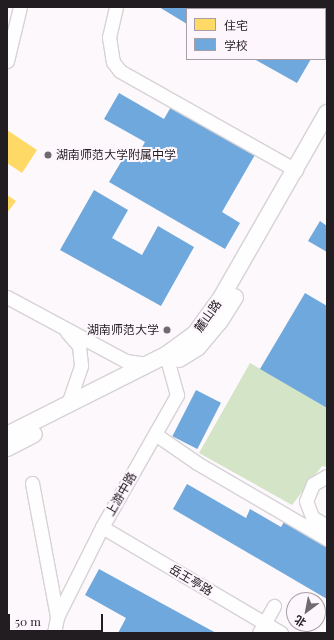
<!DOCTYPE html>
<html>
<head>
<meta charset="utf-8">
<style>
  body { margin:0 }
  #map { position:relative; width:334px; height:640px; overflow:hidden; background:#fcf8fc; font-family:"Playfair Display","Noto Sans SC",serif }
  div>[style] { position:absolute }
  .forest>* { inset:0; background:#d3e4c7 }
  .homes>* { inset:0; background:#ffd966 }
  .schools>* { inset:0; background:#6fa8dc; transform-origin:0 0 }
  .roads { filter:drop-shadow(1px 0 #d6d2d6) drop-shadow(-1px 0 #d6d2d6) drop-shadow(0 1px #d6d2d6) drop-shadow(0 -1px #d6d2d6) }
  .minor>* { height:13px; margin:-6.5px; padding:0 6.5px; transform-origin:6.5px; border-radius:6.5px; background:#fffeff }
  .major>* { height:16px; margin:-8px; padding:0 8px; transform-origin:8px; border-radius:8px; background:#fffeff }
  .dots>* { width:11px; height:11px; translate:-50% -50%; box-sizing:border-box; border:2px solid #fef6fd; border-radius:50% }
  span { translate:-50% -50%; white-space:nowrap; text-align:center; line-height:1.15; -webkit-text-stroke:4px #fef6fd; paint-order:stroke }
  .poi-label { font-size:12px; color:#221d21 }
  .left { translate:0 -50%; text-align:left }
  .right { translate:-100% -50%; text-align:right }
  .street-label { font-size:12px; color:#221d21 }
  .frame { position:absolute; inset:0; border:8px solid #221d21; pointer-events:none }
  .legend { position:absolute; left:186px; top:8px; width:140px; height:52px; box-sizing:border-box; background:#fef6fd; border:1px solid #a69fa5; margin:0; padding:5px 7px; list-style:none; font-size:12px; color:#221d21 }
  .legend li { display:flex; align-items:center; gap:8px; height:20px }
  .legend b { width:20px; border:1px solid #a69fa5 }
  .north { position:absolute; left:286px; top:592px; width:40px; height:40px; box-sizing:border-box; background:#fef6fd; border:1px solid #a69fa5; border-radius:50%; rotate:212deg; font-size:11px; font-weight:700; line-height:16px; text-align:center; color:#221d21 }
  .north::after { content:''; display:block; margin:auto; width:14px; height:18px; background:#6e6a6e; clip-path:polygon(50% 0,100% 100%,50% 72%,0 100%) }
  .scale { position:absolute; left:8px; top:614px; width:95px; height:18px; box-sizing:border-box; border:2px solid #221d21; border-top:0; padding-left:5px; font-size:12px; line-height:14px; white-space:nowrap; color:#221d21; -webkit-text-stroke:3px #fef6fd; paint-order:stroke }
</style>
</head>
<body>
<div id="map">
  <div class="forest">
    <i style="clip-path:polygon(250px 363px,327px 408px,327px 467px,322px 466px,292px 505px,199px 453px)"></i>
  </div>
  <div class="homes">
    <i style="clip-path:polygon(7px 130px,37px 150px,22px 173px,7px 163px)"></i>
    <i style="clip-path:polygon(7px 195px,16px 201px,7px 213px)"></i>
  </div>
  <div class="schools">
    <i style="clip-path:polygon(159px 7px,327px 7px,327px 30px,325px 34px,325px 9px,187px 9px,187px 24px)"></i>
    <i style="clip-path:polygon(254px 59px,311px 59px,297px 83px)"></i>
    <i style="clip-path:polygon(119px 93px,164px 119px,172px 105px,256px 153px,222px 212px,240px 223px,225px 249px,109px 182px,124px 157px,134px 162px,145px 142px,104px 119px)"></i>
    <i style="clip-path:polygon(94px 190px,128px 210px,112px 238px,142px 255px,158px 226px,194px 247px,161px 306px,60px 250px)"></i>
    <i style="clip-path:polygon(320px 221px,327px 226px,327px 252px,308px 241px)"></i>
    <i style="clip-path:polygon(305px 293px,327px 306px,327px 408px,260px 369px)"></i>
    <i style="left:196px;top:390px;width:28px;height:52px;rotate:27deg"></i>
    <i style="clip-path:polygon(187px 484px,246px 518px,250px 509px,281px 527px,284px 522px,327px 547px,327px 599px,173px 509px)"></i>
    <i style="clip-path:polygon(99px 569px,216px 633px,118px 633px,126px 618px,85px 595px)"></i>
  </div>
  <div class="roads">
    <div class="minor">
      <i style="left:116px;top:7px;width:31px;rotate:103deg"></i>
      <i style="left:109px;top:37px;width:25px;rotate:81deg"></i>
      <i style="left:113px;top:62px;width:11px;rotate:52deg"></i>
      <i style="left:120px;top:71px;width:202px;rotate:29.4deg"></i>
      <i style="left:7px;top:61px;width:56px;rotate:-76.5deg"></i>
      <i style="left:7px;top:297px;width:135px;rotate:28.3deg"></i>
      <i style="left:126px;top:361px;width:21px;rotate:8deg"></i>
      <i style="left:67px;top:332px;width:18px;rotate:49deg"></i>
      <i style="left:79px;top:346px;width:20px;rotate:84deg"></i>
      <i style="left:81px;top:366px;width:40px;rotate:108.9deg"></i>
      <i style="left:155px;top:434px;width:51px;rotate:34.6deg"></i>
      <i style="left:197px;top:463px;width:151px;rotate:30.3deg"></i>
      <i style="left:327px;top:476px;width:16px;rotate:150deg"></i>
      <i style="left:313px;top:484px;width:18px;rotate:112deg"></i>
      <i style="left:306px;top:501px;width:17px;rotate:69deg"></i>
      <i style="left:312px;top:517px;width:17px;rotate:31deg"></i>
      <i style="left:32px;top:483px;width:136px;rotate:79.4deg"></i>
      <i style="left:102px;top:527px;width:208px;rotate:30.6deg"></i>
      <i style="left:54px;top:633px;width:16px;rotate:-79deg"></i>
      <i style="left:57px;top:617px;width:101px;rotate:-63.4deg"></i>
      <i style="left:102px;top:527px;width:152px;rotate:-60.4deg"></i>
      <i style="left:177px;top:395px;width:41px;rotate:-105.4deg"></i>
      <i style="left:259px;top:633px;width:31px;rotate:-61deg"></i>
    </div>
    <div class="major">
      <i style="left:179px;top:359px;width:22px;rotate:-32deg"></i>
      <i style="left:198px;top:347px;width:34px;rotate:-50deg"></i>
      <i style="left:220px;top:321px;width:28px;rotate:-58deg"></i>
      <i style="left:7px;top:435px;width:178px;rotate:-26.7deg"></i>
      <i style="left:166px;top:355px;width:36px;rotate:-36deg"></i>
      <i style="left:195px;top:334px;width:44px;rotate:-54.2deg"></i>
      <i style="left:221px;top:298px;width:213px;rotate:-60.2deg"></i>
      <i style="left:7px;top:448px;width:30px;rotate:-27deg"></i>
    </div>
  </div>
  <div class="dots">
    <i style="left:48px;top:155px;background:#6e6a6e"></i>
    <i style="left:167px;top:330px;background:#6e6a6e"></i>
  </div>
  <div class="poi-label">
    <span class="left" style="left:56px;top:155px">湖南师范大学附属中学</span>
    <span class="right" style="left:159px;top:330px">湖南师范大学</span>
  </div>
  <div class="street-label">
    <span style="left:208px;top:316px;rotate:-54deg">麓山路</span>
    <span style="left:121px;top:494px;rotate:-60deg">上游中路</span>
    <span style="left:191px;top:580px;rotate:31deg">岳王亭路</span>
  </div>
  <div class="frame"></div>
  <ul class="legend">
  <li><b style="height:11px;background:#ffd966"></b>住宅</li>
  <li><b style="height:11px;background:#6fa8dc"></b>学校</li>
  </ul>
  <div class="north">北</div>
  <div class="scale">50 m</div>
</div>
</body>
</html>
